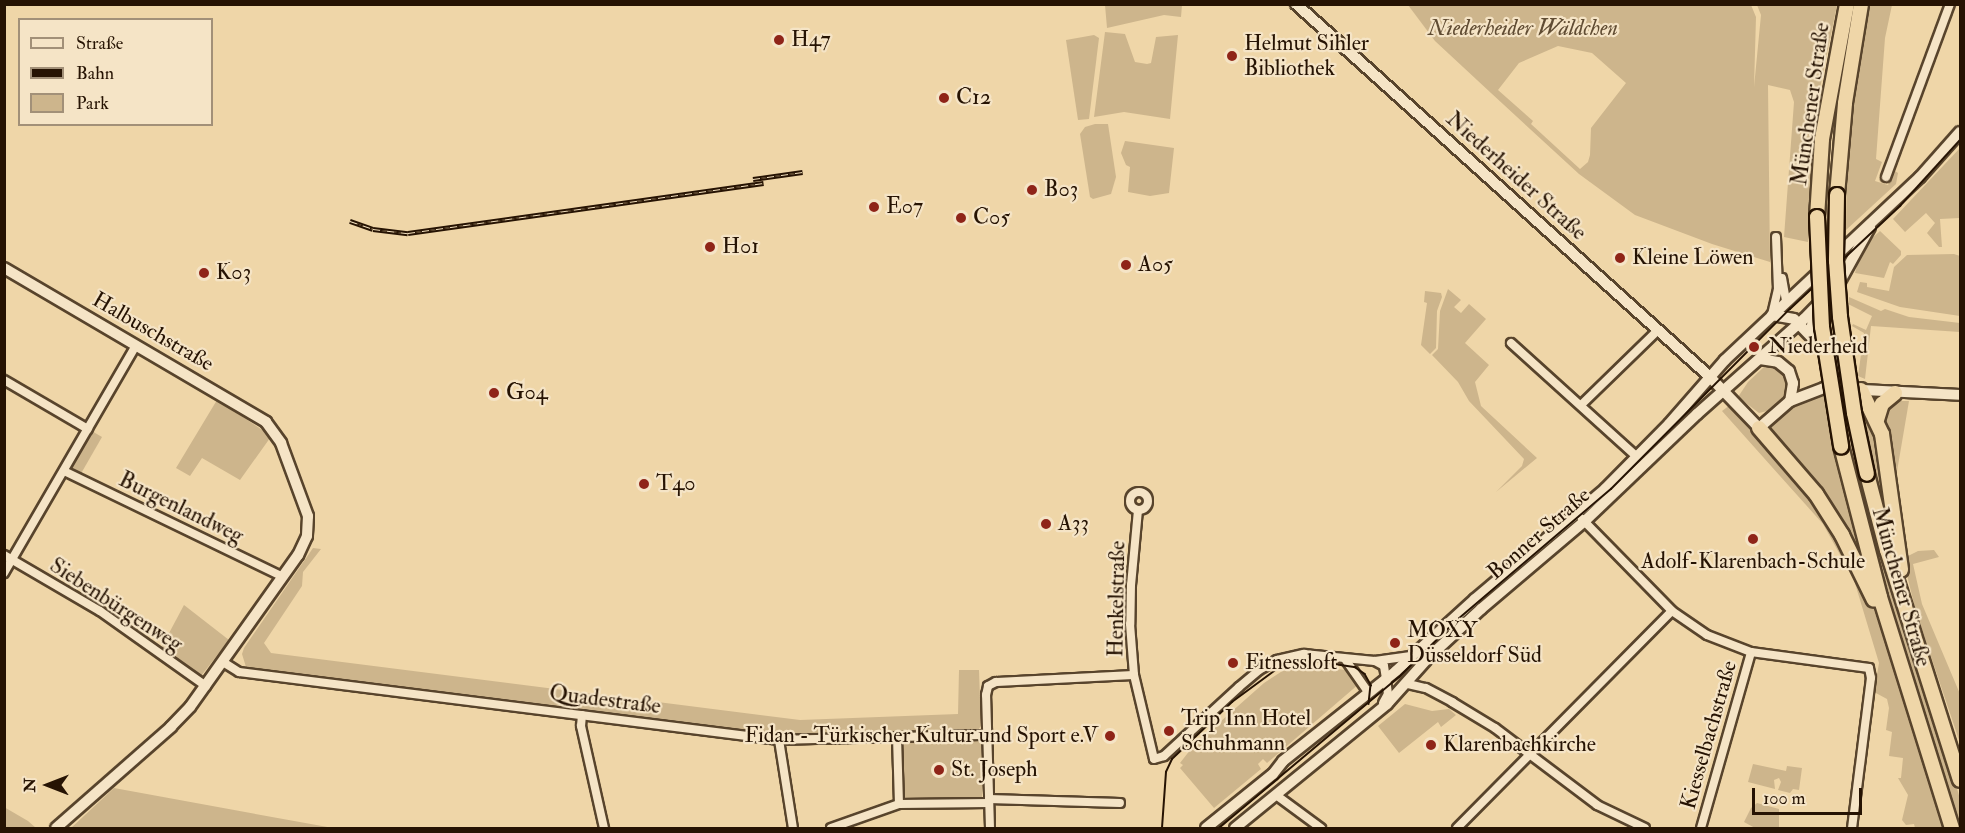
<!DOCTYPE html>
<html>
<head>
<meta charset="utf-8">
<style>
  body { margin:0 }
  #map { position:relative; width:1965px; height:833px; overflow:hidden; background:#efd6a8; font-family:"IM FELL Double Pica",serif }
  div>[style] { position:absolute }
  .green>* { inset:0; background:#cdb58c; transform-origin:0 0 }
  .roads { filter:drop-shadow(2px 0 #58442c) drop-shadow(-2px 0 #58442c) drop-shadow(0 2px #58442c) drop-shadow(0 -2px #58442c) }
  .street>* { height:8px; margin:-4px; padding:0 4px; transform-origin:4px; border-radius:4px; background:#f5e4c6 }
  .street>.ring { margin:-4px; padding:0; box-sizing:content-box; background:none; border:8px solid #f5e4c6; border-radius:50% }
  .secondary>* { height:10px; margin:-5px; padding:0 5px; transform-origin:5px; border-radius:5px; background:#f5e4c6 }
  .highway>* { height:14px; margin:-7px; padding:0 7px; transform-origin:7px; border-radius:7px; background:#efd6a8 }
  .tram>* { height:1.5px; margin:-0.75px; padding:0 0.75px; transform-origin:0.75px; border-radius:0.75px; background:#261303 }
  .rail>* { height:4.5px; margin-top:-2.25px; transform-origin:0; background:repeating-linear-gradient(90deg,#f5e4c6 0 7px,#261303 0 14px); box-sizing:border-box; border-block:2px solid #261303 }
  .bridges { filter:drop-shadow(2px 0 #261303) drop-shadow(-2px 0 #261303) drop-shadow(0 2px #261303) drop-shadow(0 -2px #261303) }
  .highway-bridge>* { height:14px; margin:-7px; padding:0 7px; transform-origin:7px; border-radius:7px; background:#efd6a8 }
  .dots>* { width:16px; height:16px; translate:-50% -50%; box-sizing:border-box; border:3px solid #f5e4c6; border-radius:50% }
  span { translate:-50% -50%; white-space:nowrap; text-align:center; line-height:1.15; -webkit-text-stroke:4.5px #f5e4c6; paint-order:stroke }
  .park-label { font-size:22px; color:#604c33; font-style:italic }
  .poi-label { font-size:22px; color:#261303 }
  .left { translate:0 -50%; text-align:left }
  .right { translate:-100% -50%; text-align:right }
  .street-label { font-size:22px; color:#261303 }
  .frame { position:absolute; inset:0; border:6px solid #261303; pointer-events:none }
  .legend { position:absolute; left:18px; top:18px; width:195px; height:108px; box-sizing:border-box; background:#f5e4c6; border:2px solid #a29078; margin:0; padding:8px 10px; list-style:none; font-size:18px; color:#261303 }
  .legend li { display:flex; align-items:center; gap:12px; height:30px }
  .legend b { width:30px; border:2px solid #a29078 }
  .north { position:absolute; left:18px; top:755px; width:60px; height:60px; -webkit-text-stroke:4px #f5e4c6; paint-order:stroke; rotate:270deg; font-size:16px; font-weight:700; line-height:24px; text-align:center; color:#261303 }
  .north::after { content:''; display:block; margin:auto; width:21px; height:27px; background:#261303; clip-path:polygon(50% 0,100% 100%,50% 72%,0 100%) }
  .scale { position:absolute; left:1752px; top:788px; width:110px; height:27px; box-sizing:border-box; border:3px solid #261303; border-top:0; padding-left:8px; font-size:18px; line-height:21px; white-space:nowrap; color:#261303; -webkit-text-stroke:4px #f5e4c6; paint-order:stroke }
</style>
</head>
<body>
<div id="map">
  <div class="green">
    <i style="clip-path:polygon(1105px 5px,1105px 4px,1182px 5px,1181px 17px,1164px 15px,1107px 28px)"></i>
    <i style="clip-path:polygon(evenodd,1408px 5px,1751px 5px,1756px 17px,1754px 87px,1761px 15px,1757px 5px,1837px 5px,1817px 103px,1811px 164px,1808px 242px,1784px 237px,1794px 102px,1790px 90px,1768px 85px,1770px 262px,1712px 244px,1635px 215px,1579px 174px,1491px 93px,1435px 41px,1408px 5px,1558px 46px,1592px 53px,1626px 83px,1591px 128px,1590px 155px,1588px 162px,1580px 169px,1531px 124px,1533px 121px,1498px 90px,1519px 63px,1558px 46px)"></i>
    <i style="clip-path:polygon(1870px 5px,1892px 5px,1885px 38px,1876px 159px,1882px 162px,1875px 181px,1888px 185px,1895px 171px,1898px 173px,1896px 184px,1846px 230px,1847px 154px,1856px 71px)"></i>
    <i style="clip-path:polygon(1105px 32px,1125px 34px,1135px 62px,1147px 64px,1151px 63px,1156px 37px,1178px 35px,1170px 119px,1124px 112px,1094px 117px)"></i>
    <i style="clip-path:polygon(1094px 35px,1099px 38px,1089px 119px,1078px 120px,1066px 40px)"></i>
    <i style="clip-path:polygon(1095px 124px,1108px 124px,1116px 177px,1111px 194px,1093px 199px,1090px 197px,1080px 134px,1085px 127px)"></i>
    <i style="clip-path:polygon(1125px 141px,1174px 148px,1169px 193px,1150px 196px,1128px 192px,1130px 167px,1126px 165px,1121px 153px)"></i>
    <i style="clip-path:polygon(1960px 148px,1960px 226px,1960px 218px,1940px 219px,1942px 247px,1939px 247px,1927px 233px,1935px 223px,1926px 213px,1905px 232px,1893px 219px)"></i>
    <i style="clip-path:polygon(1880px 231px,1901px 251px,1901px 255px,1893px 264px,1890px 262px,1884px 278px,1855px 273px,1862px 247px)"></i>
    <i style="clip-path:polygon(1954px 254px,1960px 256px,1960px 316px,1900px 307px,1857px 292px,1860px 282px,1867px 283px,1867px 287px,1889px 291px,1894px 267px,1907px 255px)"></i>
    <i style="clip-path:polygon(1448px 289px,1461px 300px,1454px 307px,1461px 313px,1469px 304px,1486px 319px,1465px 343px,1489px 365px,1475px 382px,1481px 406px,1537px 458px,1496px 492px,1522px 466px,1524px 459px,1469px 401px,1458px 382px,1432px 355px,1438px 349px,1440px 311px)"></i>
    <i style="clip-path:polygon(1425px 291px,1441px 293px,1442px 297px,1437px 311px,1436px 348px,1430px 354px,1421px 345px,1427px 303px,1424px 302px)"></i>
    <i style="clip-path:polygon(1849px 297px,1881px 311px,1885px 309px,1909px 317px,1960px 323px,1960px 332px,1871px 326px,1865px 379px,1858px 376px,1864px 333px,1852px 326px,1853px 324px,1866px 330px,1872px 316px,1848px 304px)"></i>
    <i style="clip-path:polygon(1766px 365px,1782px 371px,1787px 378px,1787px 389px,1783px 398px,1767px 411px,1759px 413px,1738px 397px,1748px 382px)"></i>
    <i style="clip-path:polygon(1824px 395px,1847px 503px,1859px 546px,1864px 552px,1865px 566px,1854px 546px,1765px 431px,1789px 408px)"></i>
    <i style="clip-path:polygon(217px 400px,264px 431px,270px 438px,240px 480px,202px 458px,190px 476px,176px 468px)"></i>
    <i style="clip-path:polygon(1894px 401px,1909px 401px,1894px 489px,1906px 557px,1918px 551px,1934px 550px,1939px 557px,1913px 564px,1922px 604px,1960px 694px,1960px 743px,1916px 612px,1906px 571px,1880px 416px)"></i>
    <i style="clip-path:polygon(1730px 405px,1816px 499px,1867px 590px,1903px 693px,1945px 828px,1915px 828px,1914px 824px,1906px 825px,1902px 820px,1908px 795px,1898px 778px,1901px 778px,1903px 758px,1889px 756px,1892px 732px,1886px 730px,1889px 708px,1887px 699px,1874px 692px,1879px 663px,1854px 580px,1823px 524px,1722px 411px)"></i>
    <i style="clip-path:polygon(1851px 416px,1960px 799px,1960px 828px,1956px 828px,1878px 578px,1839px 419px)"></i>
    <i style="clip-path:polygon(1873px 418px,1876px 427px,1893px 556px,1863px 422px)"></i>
    <i style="clip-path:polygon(90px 430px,102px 437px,79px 477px,70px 473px,68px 469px)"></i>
    <i style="clip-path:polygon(313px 548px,321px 549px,303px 572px,302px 586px,264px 643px,271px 653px,800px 720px,958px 714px,959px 670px,979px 670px,981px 726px,978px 730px,965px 732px,787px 737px,246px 667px,242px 654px,244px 648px)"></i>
    <i style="clip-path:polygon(184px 605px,229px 640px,201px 676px,198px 676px,160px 650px)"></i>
    <i style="clip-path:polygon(1307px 666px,1346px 670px,1360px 683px,1267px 763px,1263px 759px,1258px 764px,1261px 769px,1214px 808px,1180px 768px,1183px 765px,1180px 763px,1194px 745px,1264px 683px,1284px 670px)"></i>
    <i style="clip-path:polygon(1405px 704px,1432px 711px,1449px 709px,1456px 715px,1441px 727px,1438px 722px,1399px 753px,1378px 726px)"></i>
    <i style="left:900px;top:741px;width:82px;height:58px"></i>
    <i style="clip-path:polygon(1753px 764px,1786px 771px,1787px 766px,1802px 768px,1799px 790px,1793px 789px,1790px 793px,1778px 790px,1781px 782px,1779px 778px,1774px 780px,1775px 789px,1748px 782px)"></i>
    <i style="clip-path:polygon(114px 788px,272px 817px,333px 828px,71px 828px)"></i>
    <i style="clip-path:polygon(1757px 803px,1779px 809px,1779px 828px,1755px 828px,1744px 822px,1751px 808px)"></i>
    <i style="clip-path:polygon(4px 807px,28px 821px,36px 828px,5px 828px)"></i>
  </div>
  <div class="roads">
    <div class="street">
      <i style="left:1886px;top:177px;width:184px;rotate:-69.7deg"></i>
      <i style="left:1782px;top:278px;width:22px;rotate:80deg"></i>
      <i style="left:1772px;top:315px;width:27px;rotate:-77deg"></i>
      <i style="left:1778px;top:289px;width:52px;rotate:-92.2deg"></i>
      <i style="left:1511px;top:343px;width:170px;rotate:42.1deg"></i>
      <i style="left:4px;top:380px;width:97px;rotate:30.3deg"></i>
      <i style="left:1581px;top:405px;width:107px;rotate:-44.2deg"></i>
      <i style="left:64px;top:471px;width:243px;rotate:25.8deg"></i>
      <i class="ring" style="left:1130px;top:492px;width:10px;height:10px"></i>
      <i style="left:1138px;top:510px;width:75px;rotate:95.3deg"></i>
      <i style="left:1131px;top:585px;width:39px;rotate:91deg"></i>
      <i style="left:1130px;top:624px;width:51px;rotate:85.5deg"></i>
      <i style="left:1134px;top:675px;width:86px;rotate:76.6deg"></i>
      <i style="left:1154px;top:759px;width:10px;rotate:-17deg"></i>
      <i style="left:1164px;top:756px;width:102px;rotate:-42.6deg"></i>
      <i style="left:1239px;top:687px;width:26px;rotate:-40deg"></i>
      <i style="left:1259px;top:670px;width:21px;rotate:-29deg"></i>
      <i style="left:1277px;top:660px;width:28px;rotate:-13deg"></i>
      <i style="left:1304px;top:654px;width:71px;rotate:5.6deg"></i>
      <i style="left:1375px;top:661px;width:36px;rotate:-8deg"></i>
      <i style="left:1582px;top:519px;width:129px;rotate:45.6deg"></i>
      <i style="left:1672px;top:611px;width:42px;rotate:34.4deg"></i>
      <i style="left:1707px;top:635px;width:47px;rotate:21.1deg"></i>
      <i style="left:1751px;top:652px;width:119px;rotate:7.7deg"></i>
      <i style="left:1869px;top:668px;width:10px;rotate:79deg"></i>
      <i style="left:1871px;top:678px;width:151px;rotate:97.2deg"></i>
      <i style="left:4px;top:555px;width:111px;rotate:30.3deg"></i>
      <i style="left:100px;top:611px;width:130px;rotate:35.3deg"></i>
      <i style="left:4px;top:573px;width:263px;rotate:-59.9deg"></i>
      <i style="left:1345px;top:659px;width:40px;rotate:55.1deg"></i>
      <i style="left:1375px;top:661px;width:10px;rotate:29deg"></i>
      <i style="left:1384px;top:666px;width:12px;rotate:81deg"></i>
      <i style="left:1386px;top:678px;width:16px;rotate:83deg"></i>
      <i style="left:1388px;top:694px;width:10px;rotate:119deg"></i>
      <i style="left:223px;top:662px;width:19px;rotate:32deg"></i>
      <i style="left:239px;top:672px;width:544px;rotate:7.18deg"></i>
      <i style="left:779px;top:740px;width:208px;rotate:-1.4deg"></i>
      <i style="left:1408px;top:684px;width:18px;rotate:13deg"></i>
      <i style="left:1426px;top:688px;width:30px;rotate:28deg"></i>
      <i style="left:1452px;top:702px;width:50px;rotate:31.2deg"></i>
      <i style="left:1495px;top:728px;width:128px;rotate:37deg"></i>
      <i style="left:1597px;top:805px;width:53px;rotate:25.6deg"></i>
      <i style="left:582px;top:715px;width:11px;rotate:95deg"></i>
      <i style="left:581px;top:726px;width:105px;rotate:77.3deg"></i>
      <i style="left:897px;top:737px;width:67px;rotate:88.3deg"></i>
      <i style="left:779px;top:740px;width:89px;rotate:81deg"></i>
      <i style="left:1276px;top:795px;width:56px;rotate:36.3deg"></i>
      <i style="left:989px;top:799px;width:131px;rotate:1.7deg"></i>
      <i style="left:831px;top:828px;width:72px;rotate:-19.4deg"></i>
      <i style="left:899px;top:804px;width:90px;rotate:-0.6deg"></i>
      <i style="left:990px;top:828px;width:133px;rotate:-91.7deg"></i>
      <i style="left:986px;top:695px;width:9px;rotate:-77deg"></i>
      <i style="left:988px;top:686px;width:9px;rotate:-27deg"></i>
      <i style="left:996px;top:682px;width:138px;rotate:-2.9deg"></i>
      <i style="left:1457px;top:828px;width:305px;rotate:-45.3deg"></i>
      <i style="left:1701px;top:828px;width:183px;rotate:-74.1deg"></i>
    </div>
    <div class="secondary">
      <i style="left:1296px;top:4px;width:556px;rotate:42.01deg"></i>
      <i style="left:1709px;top:376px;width:72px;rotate:46.1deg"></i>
      <i style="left:1759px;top:428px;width:41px;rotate:-41.1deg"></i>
      <i style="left:1790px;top:401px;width:36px;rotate:-21deg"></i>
      <i style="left:1824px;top:388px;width:136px;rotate:2.9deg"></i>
      <i style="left:4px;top:268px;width:304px;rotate:30.4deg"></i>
      <i style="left:266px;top:422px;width:26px;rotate:54deg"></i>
      <i style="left:281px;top:443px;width:78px;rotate:69.7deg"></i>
      <i style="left:308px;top:516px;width:20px;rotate:93deg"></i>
      <i style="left:307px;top:536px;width:21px;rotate:115deg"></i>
      <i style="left:298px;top:555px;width:186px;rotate:125.4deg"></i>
      <i style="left:190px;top:707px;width:28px;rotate:134deg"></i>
      <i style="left:171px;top:727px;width:153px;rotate:138.7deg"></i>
      <i style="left:1814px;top:310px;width:16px;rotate:97deg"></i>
      <i style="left:1812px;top:326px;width:18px;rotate:74deg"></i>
      <i style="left:1772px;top:315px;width:22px;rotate:10deg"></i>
      <i style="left:1794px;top:319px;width:82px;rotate:46deg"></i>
      <i style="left:1760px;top:359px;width:18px;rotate:9deg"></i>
      <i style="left:1778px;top:362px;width:14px;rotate:39deg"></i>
      <i style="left:1789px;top:371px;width:13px;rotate:72deg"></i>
      <i style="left:1793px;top:383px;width:18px;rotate:99deg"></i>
      <i style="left:1206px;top:828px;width:86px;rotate:-38.9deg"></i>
      <i style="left:1273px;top:774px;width:16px;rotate:-52deg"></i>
      <i style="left:1283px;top:761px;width:144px;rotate:-38.5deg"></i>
      <i style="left:1396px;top:671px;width:107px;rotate:-42.3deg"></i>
      <i style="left:1475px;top:599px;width:170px;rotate:-40.2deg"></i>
      <i style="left:1605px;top:489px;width:91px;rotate:-45.4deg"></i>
      <i style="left:1669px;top:424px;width:85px;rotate:-48.8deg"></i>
      <i style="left:1725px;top:360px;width:267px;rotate:-43.2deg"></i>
      <i style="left:1920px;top:177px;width:60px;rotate:-48.4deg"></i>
      <i style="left:1235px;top:828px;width:196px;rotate:-39.2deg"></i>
      <i style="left:1387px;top:704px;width:63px;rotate:-48.2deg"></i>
      <i style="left:1429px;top:657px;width:71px;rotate:-42.7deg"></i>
      <i style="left:1481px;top:609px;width:138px;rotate:-40.3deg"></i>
      <i style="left:1586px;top:520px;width:153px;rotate:-43.7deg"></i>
      <i style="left:1697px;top:414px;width:143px;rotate:-41.6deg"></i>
      <i style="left:1804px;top:319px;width:50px;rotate:-45.8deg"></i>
      <i style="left:1839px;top:283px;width:64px;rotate:-61deg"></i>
    </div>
    <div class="highway">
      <i style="left:1837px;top:195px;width:92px;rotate:-85deg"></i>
      <i style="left:1845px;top:103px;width:100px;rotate:-80.8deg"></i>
      <i style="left:1817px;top:217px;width:78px;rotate:-86.3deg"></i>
      <i style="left:1822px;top:139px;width:137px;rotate:-79.5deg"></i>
      <i style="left:1861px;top:390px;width:49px;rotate:64.5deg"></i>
      <i style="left:1882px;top:434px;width:137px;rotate:82deg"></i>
      <i style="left:1877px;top:420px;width:17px;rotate:-73deg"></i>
      <i style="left:1882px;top:404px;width:17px;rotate:-40deg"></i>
      <i style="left:1759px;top:428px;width:87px;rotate:49.2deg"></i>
      <i style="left:1816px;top:494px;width:49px;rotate:57.6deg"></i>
      <i style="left:1842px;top:535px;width:72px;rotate:63.8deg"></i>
      <i style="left:1841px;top:446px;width:156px;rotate:75.5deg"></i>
      <i style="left:1880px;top:597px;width:242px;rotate:72.7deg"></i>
      <i style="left:1867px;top:474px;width:79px;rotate:75.3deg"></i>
      <i style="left:1887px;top:550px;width:241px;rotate:72.4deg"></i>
    </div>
  </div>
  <div class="tram">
    <i style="left:1162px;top:828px;width:56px;rotate:-85.9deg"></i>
    <i style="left:1166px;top:772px;width:14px;rotate:-65deg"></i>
    <i style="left:1172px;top:759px;width:83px;rotate:-43.5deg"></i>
    <i style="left:1232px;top:702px;width:56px;rotate:-36.3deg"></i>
    <i style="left:1277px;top:669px;width:16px;rotate:-27deg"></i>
    <i style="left:1291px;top:662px;width:16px;rotate:-7deg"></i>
    <i style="left:1307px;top:660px;width:49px;rotate:8.3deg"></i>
    <i style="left:1355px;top:667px;width:12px;rotate:35deg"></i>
    <i style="left:1365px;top:674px;width:13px;rotate:61deg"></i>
    <i style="left:1371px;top:685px;width:19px;rotate:96deg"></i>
    <i style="left:1219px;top:828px;width:235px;rotate:-40deg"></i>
    <i style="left:1399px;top:677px;width:81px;rotate:-44.5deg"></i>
    <i style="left:1457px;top:620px;width:202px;rotate:-40.4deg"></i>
    <i style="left:1611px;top:489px;width:254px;rotate:-45.2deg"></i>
    <i style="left:1790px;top:309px;width:151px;rotate:-43.1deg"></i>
    <i style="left:1900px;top:206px;width:89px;rotate:-47.7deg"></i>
  </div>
  <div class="rail">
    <i style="left:753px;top:179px;width:50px;rotate:-8deg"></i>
    <i style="left:350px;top:221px;width:24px;rotate:19deg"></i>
    <i style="left:373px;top:229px;width:35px;rotate:7deg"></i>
    <i style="left:408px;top:233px;width:359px;rotate:-8deg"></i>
  </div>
  <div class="bridges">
    <div class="highway-bridge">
      <i style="left:1837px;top:195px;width:66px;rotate:90.9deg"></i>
      <i style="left:1836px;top:261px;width:56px;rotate:85.9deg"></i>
      <i style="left:1840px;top:317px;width:97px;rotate:81.7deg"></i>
      <i style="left:1854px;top:413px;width:62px;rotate:78deg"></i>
      <i style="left:1817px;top:217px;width:110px;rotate:87.4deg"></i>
      <i style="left:1822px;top:327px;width:121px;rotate:80.9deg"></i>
    </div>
  </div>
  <div class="dots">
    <i style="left:779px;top:40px;background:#8f2418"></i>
    <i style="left:1232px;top:56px;background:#8f2418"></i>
    <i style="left:944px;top:98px;background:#8f2418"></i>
    <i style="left:1032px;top:190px;background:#8f2418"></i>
    <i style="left:874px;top:207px;background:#8f2418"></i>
    <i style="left:961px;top:218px;background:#8f2418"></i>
    <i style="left:710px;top:247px;background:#8f2418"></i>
    <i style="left:1620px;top:258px;background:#8f2418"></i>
    <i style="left:1126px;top:265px;background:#8f2418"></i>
    <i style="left:204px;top:273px;background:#8f2418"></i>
    <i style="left:1754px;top:347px;background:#8f2418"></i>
    <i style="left:494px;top:393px;background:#8f2418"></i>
    <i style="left:644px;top:484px;background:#8f2418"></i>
    <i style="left:1046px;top:524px;background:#8f2418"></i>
    <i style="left:1753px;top:539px;background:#8f2418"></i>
    <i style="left:1395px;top:643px;background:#8f2418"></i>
    <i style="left:1233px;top:663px;background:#8f2418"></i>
    <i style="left:1169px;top:731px;background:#8f2418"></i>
    <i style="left:1110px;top:736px;background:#8f2418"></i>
    <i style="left:1431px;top:745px;background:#8f2418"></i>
    <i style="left:939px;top:770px;background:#8f2418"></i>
  </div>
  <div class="park-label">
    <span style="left:1523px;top:29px">Niederheider Wäldchen</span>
  </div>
  <div class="poi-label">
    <span class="left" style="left:791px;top:40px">H47</span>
    <span class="left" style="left:1244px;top:56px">Helmut Sihler<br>Bibliothek</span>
    <span class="left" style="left:956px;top:98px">C12</span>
    <span class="left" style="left:1044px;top:190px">B03</span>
    <span class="left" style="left:886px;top:207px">E07</span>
    <span class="left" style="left:973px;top:218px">C05</span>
    <span class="left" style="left:722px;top:247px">H01</span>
    <span class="left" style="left:1632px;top:258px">Kleine Löwen</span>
    <span class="left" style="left:1138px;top:265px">A05</span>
    <span class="left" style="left:216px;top:273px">K03</span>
    <span class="left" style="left:1768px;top:347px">Niederheid</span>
    <span class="left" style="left:506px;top:393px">G04</span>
    <span class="left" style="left:656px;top:484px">T40</span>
    <span class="left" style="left:1058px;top:524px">A33</span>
    <span style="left:1753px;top:562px">Adolf-Klarenbach-Schule</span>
    <span class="left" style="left:1407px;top:643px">MOXY<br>Düsseldorf Süd</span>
    <span class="left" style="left:1245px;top:663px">Fitnessloft</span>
    <span class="left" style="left:1181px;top:731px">Trip Inn Hotel<br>Schuhmann</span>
    <span class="right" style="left:1098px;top:736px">Fidan - Türkischer Kultur und Sport e.V</span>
    <span class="left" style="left:1443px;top:745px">Klarenbachkirche</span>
    <span class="left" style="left:951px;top:770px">St. Joseph</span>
  </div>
  <div class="street-label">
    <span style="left:1811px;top:104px;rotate:-82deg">Münchener Straße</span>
    <span style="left:1516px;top:176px;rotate:42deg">Niederheider Straße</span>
    <span style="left:153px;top:332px;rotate:30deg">Halbuschstraße</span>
    <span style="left:181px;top:508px;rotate:26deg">Burgenlandweg</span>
    <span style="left:1539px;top:534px;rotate:-41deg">Bonner Straße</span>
    <span style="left:1901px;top:587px;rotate:74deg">Münchener Straße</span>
    <span style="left:1117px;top:599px;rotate:-89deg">Henkelstraße</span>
    <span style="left:116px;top:605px;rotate:33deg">Siebenbürgenweg</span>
    <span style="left:605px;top:700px;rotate:7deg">Quadestraße</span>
    <span style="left:1709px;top:735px;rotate:-74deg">Kiesselbachstraße</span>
  </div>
  <div class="frame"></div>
  <ul class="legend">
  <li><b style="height:8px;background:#f5e4c6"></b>Straße</li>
  <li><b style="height:8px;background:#261303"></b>Bahn</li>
  <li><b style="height:16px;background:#cdb58c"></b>Park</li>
  </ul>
  <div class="north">N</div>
  <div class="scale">100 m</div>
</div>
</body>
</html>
